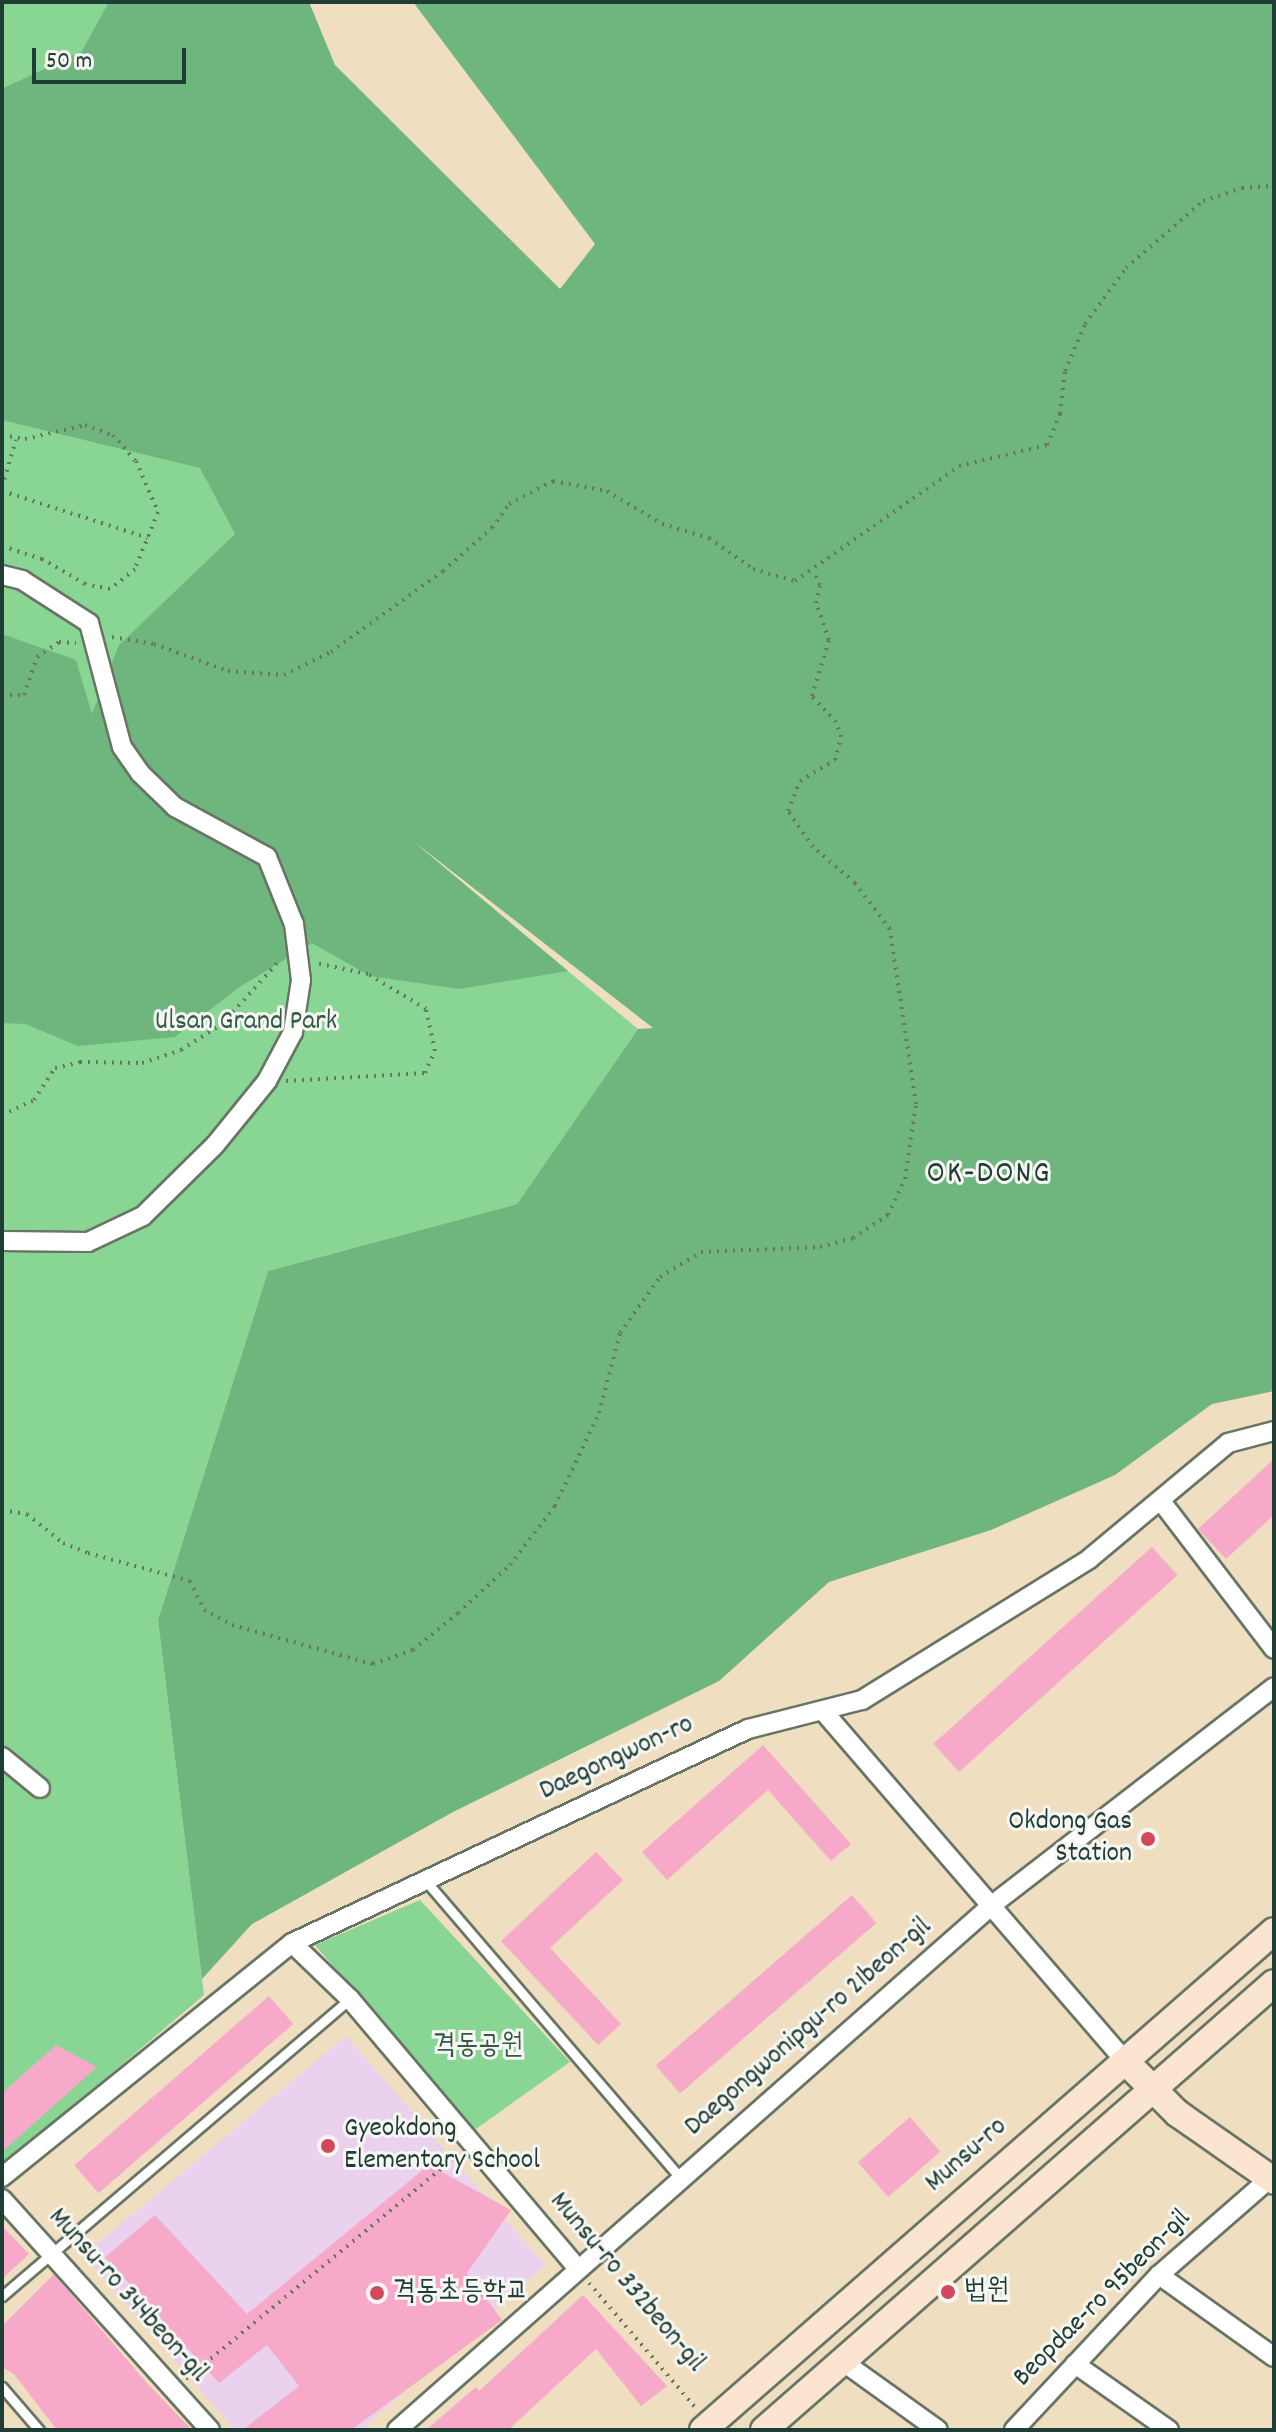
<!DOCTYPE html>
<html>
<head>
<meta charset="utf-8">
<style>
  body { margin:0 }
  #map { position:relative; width:1276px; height:2432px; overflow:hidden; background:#f0dec0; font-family:Dekko,"Poor Story",sans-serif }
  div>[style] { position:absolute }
  .built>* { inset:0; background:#ead1ed }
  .green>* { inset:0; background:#89d593 }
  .forest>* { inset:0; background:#6eb67d }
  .building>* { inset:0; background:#f6a9c8; transform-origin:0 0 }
  .path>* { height:4px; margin-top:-2px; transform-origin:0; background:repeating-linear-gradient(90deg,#687565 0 2px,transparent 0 8px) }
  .roads { filter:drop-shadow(2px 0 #687565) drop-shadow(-2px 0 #687565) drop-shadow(0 2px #687565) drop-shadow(0 -2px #687565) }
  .lane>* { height:9px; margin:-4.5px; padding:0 4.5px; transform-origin:4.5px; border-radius:4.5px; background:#fff }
  .street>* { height:18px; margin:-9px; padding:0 9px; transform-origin:9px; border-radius:9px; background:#fff }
  .secondary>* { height:26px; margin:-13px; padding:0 13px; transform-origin:13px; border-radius:13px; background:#fce5d0 }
  .dots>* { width:22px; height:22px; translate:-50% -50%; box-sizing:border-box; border:4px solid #f6f6f2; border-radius:50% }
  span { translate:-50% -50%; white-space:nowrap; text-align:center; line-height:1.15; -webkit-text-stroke:6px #f6f6f2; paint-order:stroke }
  .park-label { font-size:28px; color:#345b47 }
  .street-label { font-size:28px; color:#1f3d34 }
  .poi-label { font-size:28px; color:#1f3d34 }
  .right { translate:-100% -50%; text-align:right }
  .left { translate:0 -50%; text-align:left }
  .quarter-label { font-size:32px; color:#1f3d34; letter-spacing:2px }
  .frame { position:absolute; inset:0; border:4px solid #1f3d34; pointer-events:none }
  .scale { position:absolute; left:32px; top:48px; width:154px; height:36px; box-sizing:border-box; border:4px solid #1f3d34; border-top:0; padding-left:10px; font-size:24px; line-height:28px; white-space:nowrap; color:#1f3d34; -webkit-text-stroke:6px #f6f6f2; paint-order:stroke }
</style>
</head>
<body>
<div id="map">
  <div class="built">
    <i style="clip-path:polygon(346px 2036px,545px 2265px,361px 2430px,235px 2430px,84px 2255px)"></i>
  </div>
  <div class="green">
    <i style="clip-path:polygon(2px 2px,252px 2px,201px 468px,382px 817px,638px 1029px,517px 1204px,268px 1271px,158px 1620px,204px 1995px,2px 2166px)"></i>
    <i style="clip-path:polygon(420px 1900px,570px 2062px,473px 2131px,315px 1945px)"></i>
  </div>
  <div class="forest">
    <i style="clip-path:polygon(109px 2px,309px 2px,335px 65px,560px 289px,595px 244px,413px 2px,1274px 2px,1274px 1391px,1212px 1404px,1115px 1475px,991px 1530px,829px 1582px,719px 1681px,453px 1812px,252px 1924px,202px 1979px,158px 1620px,268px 1271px,517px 1204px,638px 1029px,653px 1028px,413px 841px,568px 971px,459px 989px,370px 976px,312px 943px,238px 988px,175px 1037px,78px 1046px,25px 1024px,2px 1023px,2px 634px,76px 660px,92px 714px,119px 645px,235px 534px,200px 468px,2px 420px,2px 89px,82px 51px)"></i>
  </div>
  <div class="building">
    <i style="clip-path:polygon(1274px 1459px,1274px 1515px,1226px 1559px,1198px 1529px)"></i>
    <i style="left:1152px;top:1547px;width:38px;height:294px;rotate:48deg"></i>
    <i style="clip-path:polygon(763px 1745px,851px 1844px,831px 1861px,768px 1790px,667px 1880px,642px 1852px)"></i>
    <i style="clip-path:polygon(596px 1852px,623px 1880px,550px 1948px,621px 2024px,598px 2045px,501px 1941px)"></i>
    <i style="left:852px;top:1895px;width:37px;height:260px;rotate:49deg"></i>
    <i style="left:269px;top:1996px;width:37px;height:258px;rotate:49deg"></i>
    <i style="clip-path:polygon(56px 2045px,97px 2067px,2px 2152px,2px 2093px)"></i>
    <i style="left:910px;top:2117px;width:46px;height:69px;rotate:49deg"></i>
    <i style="clip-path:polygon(429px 2165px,511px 2210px,467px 2273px,502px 2320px,351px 2430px,243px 2430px,299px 2386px,267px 2345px,219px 2383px,105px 2257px,155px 2215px,247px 2314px)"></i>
    <i style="clip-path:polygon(2px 2226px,29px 2254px,2px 2279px)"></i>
    <i style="clip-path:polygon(54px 2274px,145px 2381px,192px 2430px,57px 2430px,14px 2374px,2px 2367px,2px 2326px)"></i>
    <i style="clip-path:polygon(583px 2295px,667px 2386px,641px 2406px,596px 2349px,508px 2430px,426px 2430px,476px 2387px,479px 2391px)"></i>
  </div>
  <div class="path">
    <i style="left:2px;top:435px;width:23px;rotate:10deg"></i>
    <i style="left:25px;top:439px;width:62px;rotate:-13.1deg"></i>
    <i style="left:85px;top:425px;width:30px;rotate:20deg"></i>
    <i style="left:113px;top:435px;width:35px;rotate:49deg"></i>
    <i style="left:136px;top:461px;width:56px;rotate:66.7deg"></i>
    <i style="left:158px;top:512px;width:61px;rotate:112deg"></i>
    <i style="left:135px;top:569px;width:32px;rotate:141deg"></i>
    <i style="left:110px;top:589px;width:25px;rotate:-169deg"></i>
    <i style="left:85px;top:584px;width:50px;rotate:-149.8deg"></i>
    <i style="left:42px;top:559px;width:42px;rotate:-162deg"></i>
    <i style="left:2px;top:487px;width:49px;rotate:-73.4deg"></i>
    <i style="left:2px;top:491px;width:153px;rotate:17.8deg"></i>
    <i style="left:112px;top:637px;width:43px;rotate:9.5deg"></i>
    <i style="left:154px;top:644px;width:79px;rotate:20deg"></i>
    <i style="left:228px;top:671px;width:56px;rotate:4.1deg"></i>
    <i style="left:284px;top:675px;width:52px;rotate:-26.1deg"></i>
    <i style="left:331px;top:652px;width:138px;rotate:-35.9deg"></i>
    <i style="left:443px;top:571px;width:65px;rotate:-41.3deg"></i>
    <i style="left:492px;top:528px;width:29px;rotate:-55deg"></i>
    <i style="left:509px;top:504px;width:50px;rotate:-27.6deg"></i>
    <i style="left:553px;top:481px;width:55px;rotate:10.5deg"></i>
    <i style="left:607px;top:491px;width:64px;rotate:31deg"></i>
    <i style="left:662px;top:524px;width:49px;rotate:16.6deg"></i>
    <i style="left:709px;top:538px;width:54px;rotate:35.2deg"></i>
    <i style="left:753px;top:569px;width:44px;rotate:15.9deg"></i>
    <i style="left:795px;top:581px;width:200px;rotate:-35deg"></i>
    <i style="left:959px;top:466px;width:90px;rotate:-13.4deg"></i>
    <i style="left:1047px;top:445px;width:34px;rotate:-67deg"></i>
    <i style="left:1060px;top:414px;width:43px;rotate:-83.4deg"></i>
    <i style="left:1065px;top:371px;width:51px;rotate:-66.9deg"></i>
    <i style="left:1085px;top:324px;width:69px;rotate:-53.8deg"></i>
    <i style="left:1126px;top:268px;width:102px;rotate:-41deg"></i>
    <i style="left:1203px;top:201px;width:41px;rotate:-18.4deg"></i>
    <i style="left:1242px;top:188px;width:32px;rotate:-4deg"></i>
    <i style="left:2px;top:695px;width:22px"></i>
    <i style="left:24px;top:695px;width:40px;rotate:-71.1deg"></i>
    <i style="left:37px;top:657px;width:27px;rotate:-34deg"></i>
    <i style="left:59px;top:642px;width:17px;rotate:3deg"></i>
    <i style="left:286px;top:1081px;width:139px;rotate:-3.3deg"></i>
    <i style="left:425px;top:1073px;width:24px;rotate:-66deg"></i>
    <i style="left:435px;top:1051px;width:43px;rotate:-102.1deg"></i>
    <i style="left:426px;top:1009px;width:68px;rotate:-148.9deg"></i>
    <i style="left:368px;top:974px;width:53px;rotate:-168.1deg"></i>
    <i style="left:2px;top:1115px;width:35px;rotate:-25deg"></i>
    <i style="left:34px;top:1100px;width:38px;rotate:-57deg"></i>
    <i style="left:55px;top:1068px;width:26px;rotate:-13deg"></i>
    <i style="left:80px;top:1062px;width:62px;rotate:0.9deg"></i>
    <i style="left:142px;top:1063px;width:41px;rotate:-18.4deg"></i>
    <i style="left:181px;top:1050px;width:49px;rotate:-32.4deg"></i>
    <i style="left:222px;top:1024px;width:86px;rotate:-47.8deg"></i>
    <i style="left:2px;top:1510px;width:25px;rotate:9deg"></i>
    <i style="left:27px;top:1514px;width:46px;rotate:38.9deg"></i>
    <i style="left:63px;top:1543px;width:27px;rotate:22deg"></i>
    <i style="left:88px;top:1553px;width:106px;rotate:15.4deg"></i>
    <i style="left:190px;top:1581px;width:32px;rotate:64deg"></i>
    <i style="left:204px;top:1610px;width:32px;rotate:28deg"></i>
    <i style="left:232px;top:1625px;width:146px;rotate:15.5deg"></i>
    <i style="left:373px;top:1664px;width:42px;rotate:-19.3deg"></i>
    <i style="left:413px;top:1650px;width:58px;rotate:-39.4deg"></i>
    <i style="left:458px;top:1613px;width:71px;rotate:-42.7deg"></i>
    <i style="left:510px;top:1565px;width:74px;rotate:-52.7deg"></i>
    <i style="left:555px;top:1506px;width:103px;rotate:-64.7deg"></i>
    <i style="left:599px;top:1413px;width:83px;rotate:-75.3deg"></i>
    <i style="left:620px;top:1333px;width:69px;rotate:-54.5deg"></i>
    <i style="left:660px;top:1277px;width:48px;rotate:-31.4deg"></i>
    <i style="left:701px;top:1252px;width:119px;rotate:-2.4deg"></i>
    <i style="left:820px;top:1247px;width:34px;rotate:-15deg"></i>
    <i style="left:853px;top:1238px;width:42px;rotate:-33.3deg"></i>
    <i style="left:888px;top:1215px;width:40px;rotate:-65deg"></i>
    <i style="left:905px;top:1179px;width:76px;rotate:-81.7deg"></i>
    <i style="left:916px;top:1104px;width:177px;rotate:-98.5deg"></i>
    <i style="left:890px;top:929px;width:58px;rotate:-127.3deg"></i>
    <i style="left:855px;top:883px;width:55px;rotate:-139.4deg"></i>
    <i style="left:813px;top:847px;width:44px;rotate:-124.8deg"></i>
    <i style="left:788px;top:811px;width:32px;rotate:-68deg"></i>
    <i style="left:800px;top:781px;width:41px;rotate:-31deg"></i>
    <i style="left:835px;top:760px;width:24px;rotate:-75deg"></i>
    <i style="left:841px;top:737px;width:16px;rotate:-108deg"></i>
    <i style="left:836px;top:722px;width:35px;rotate:-133deg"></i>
    <i style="left:812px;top:696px;width:59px;rotate:-73.1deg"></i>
    <i style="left:829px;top:640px;width:39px;rotate:-109deg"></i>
    <i style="left:816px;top:603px;width:18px;rotate:-77deg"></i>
    <i style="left:820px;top:585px;width:14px;rotate:-115deg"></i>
    <i style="left:589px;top:2283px;width:163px;rotate:49.5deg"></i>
    <i style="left:186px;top:2379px;width:351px;rotate:-39.5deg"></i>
  </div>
  <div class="roads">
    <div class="lane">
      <i style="left:425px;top:1880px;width:392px;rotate:49.4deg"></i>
      <i style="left:2px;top:2296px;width:458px;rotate:-40.5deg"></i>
      <i style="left:2px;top:2387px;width:57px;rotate:49.3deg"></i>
    </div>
    <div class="street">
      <i style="left:2px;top:575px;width:21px;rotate:14deg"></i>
      <i style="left:22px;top:580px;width:80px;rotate:32.7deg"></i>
      <i style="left:89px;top:623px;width:128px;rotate:75.1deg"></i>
      <i style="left:122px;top:747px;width:32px;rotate:55deg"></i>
      <i style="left:140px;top:773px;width:49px;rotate:44.2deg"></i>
      <i style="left:175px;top:807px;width:105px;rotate:28.5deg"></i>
      <i style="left:267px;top:857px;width:72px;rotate:68.1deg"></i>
      <i style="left:294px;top:924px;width:56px;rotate:82.9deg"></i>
      <i style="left:301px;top:980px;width:53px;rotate:98.7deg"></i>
      <i style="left:293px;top:1032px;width:55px;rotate:118deg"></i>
      <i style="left:267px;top:1081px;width:82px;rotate:129.1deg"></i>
      <i style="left:215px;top:1145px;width:101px;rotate:135.4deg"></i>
      <i style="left:143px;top:1216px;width:61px;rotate:154.7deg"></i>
      <i style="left:88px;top:1242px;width:86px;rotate:-179.3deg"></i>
      <i style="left:1161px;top:1501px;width:186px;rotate:52.6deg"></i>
      <i style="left:823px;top:1711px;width:462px;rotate:49.2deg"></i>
      <i style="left:2px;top:1757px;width:49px;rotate:39.2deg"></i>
      <i style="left:292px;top:1943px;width:81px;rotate:44deg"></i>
      <i style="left:350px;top:1999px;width:353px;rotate:49.8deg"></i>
      <i style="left:2px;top:2177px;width:373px;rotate:-38.9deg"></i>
      <i style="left:292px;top:1943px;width:504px;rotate:-25.14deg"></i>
      <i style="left:748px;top:1729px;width:118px;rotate:-14.3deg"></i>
      <i style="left:862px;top:1700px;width:267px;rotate:-31.8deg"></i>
      <i style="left:1089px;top:1559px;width:181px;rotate:-39.8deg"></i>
      <i style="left:1228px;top:1443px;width:48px;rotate:-14.6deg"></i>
      <i style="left:2px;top:2199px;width:311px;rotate:48deg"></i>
      <i style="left:1159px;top:2275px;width:141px;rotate:35.5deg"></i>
      <i style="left:842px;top:2361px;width:118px;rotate:35.7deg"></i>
      <i style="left:1075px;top:2364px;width:115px;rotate:35.1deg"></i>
      <i style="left:397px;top:2430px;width:794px;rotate:-41.42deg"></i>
      <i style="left:992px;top:1905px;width:356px;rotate:-37.7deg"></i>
      <i style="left:1014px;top:2430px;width:212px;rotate:-46.9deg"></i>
      <i style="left:1159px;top:2275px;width:147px;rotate:-41.1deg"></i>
    </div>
    <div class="secondary">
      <i style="left:1125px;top:2061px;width:74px;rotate:45deg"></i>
      <i style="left:1177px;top:2113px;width:118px;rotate:35deg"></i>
      <i style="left:703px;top:2430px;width:758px;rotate:-41.15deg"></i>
      <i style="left:764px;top:2430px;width:678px;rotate:-41.23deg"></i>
    </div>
  </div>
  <div class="dots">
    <i style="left:1148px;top:1839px;background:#d1495b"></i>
    <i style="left:328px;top:2146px;background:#d1495b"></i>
    <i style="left:948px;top:2292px;background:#d1495b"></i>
    <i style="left:377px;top:2293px;background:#d1495b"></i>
  </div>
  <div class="park-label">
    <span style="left:246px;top:1023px">Ulsan Grand Park</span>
    <span style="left:478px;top:2047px">격동공원</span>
  </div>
  <div class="street-label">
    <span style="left:617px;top:1759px;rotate:-25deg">Daegongwon-ro</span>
    <span style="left:809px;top:2028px;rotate:-41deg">Daegongwonipgu-ro 21beon-gil</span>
    <span style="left:967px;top:2156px;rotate:-41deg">Munsu-ro</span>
    <span style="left:626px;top:2283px;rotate:50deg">Munsu-ro 332beon-gil</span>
    <span style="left:127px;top:2296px;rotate:48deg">Munsu-ro 344beon-gil</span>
    <span style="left:1103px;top:2299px;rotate:-45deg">Beopdae-ro 95beon-gil</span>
  </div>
  <div class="poi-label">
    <span class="right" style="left:1132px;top:1839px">Okdong Gas<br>Station</span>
    <span class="left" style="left:344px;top:2146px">Gyeokdong<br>Elementary School</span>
    <span class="left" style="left:964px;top:2292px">법원</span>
    <span class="left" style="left:393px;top:2293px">격동초등학교</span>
  </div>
  <div class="quarter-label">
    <span style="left:989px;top:1175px">OK-DONG</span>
  </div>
  <div class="frame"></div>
  <div class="scale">50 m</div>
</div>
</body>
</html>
